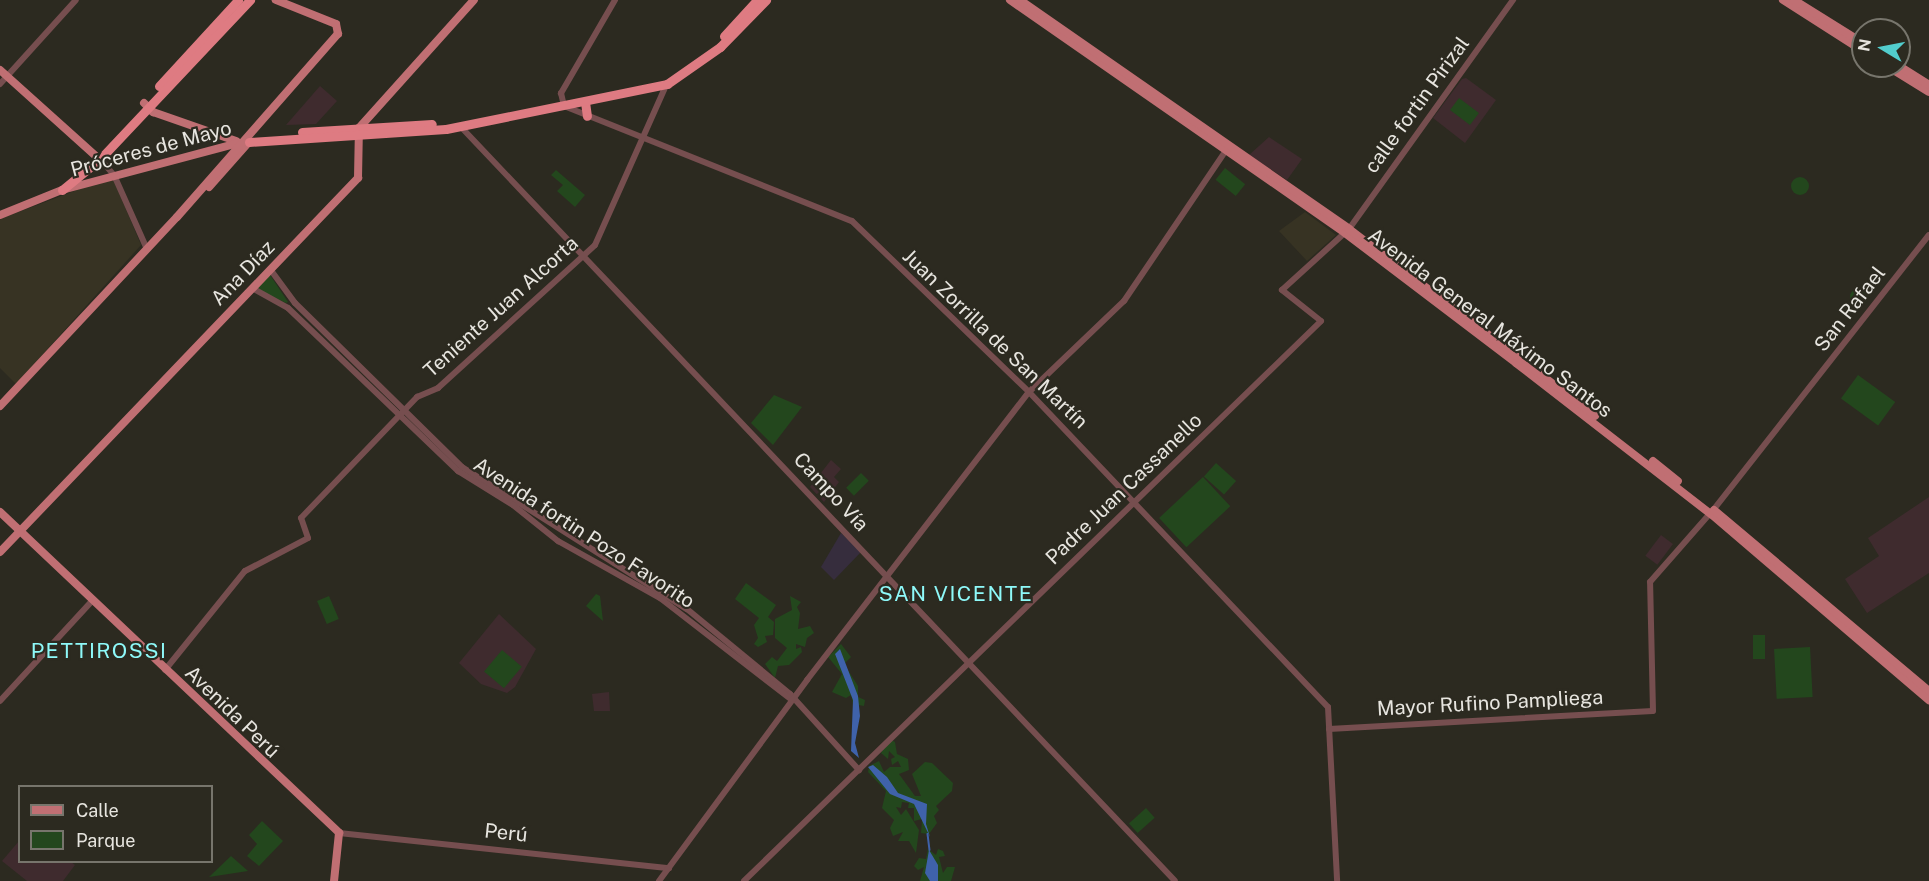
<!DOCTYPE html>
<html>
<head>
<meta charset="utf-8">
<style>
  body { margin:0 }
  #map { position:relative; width:1929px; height:881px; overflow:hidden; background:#2c2a20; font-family:"Public Sans",sans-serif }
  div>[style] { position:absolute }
  .built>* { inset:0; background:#373323 }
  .education>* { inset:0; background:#3f2b2e; transform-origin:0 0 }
  .medical>* { inset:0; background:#362d3d }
  .green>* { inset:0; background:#23471d; transform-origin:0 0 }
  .round { border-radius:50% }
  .water>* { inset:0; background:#3f62aa }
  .stream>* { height:1.5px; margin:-0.75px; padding:0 0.75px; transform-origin:0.75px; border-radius:0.75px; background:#3f62aa }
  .minor>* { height:6px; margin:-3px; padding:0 3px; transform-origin:3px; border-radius:3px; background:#764e4f }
  .major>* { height:8px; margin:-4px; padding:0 4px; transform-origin:4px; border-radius:4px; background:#c06f73 }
  .highway>* { height:9px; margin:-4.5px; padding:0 4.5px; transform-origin:4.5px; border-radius:4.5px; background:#de7b82 }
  span { translate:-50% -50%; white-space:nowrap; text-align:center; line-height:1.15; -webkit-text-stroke:4.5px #2c2a20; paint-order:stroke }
  .street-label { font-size:20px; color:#e7e5df }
  .neighbourhood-label { font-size:21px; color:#8ef9f9; letter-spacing:1.5px }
  .legend { position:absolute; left:18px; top:785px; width:195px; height:78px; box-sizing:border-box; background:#2c2a20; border:2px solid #77756c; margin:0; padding:8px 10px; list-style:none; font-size:18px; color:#e7e5df }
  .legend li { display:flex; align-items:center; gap:12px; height:30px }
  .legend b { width:30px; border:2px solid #77756c }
  .north { position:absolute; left:1851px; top:18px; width:60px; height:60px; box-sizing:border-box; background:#2c2a20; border:2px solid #77756c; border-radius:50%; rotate:280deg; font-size:16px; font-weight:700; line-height:24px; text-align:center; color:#e7e5df }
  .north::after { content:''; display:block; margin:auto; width:21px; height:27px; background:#52cdcd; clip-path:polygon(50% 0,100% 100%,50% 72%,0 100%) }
</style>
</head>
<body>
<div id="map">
  <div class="built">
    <i style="clip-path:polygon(109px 178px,114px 181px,141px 245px,16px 384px,0 368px,0 219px)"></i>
    <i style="clip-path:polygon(1305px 212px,1336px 235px,1307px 261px,1279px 231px)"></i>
  </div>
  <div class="education">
    <i style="clip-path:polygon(1466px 78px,1496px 100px,1465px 143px,1433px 118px,1462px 79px)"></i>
    <i style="clip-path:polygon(320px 86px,337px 101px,316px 124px,286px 125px)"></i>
    <i style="clip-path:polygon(1269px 137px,1302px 159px,1287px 180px,1249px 155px)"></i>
    <i style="clip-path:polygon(831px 460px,841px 469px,834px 477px,839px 482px,824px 502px,810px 487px)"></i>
    <i style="clip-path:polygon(1929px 497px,1929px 573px,1867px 613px,1845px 579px,1879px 556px,1868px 538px)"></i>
    <i style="left:1661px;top:535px;width:15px;height:26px;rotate:37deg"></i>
    <i style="clip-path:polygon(499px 614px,536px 649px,515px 687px,507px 693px,481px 684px,459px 663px)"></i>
    <i style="clip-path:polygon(609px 692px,610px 711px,594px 711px,592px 694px)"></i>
    <i style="clip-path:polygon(19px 841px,20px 862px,71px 862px,75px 865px,63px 881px,27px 881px,2px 861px)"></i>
  </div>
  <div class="medical">
    <i style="clip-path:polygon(841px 533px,861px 552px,834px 580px,821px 567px)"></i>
  </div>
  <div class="green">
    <i style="left:1459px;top:98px;width:25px;height:15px;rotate:37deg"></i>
    <i style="left:1225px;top:168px;width:26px;height:15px;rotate:39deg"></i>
    <i style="clip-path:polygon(556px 170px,585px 195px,575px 207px,557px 191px,563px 185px,551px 175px)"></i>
    <i class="round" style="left:1791px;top:177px;width:18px;height:18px"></i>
    <i style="clip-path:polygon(270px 275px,288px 302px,286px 303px,256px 289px)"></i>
    <i class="round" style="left:1850px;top:288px;width:18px;height:18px"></i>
    <i style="left:1858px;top:375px;width:46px;height:29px;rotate:36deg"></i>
    <i style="clip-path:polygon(774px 395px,802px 407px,773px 445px,751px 423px)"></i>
    <i style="left:1216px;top:463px;width:27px;height:18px;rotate:42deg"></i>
    <i style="left:861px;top:473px;width:11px;height:21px;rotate:45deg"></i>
    <i style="left:1203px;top:477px;width:40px;height:60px;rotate:47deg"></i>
    <i style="clip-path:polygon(746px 583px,776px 605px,768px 617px,774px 622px,773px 635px,765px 636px,767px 642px,758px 647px,754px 644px,758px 638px,754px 625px,759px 618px,735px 599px)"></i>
    <i style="clip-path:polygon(596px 594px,600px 596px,603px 621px,586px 606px)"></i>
    <i style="left:329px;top:596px;width:25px;height:13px;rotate:67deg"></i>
    <i style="clip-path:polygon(790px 596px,801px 602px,797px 607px,800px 613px,798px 629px,810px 626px,814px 633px,807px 638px,805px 647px,796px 644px,796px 649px,801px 647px,802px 652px,789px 665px,778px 666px,775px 678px,765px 664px,772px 657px,777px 661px,787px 648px,775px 638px,775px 619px,792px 610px)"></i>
    <i style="left:1753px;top:635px;width:12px;height:24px"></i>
    <i style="clip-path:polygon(841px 644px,851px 657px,844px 664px,858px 686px,858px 697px,865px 700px,864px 706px,853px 704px,851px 695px,846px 698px,832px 692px,842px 674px,828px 657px)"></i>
    <i style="left:1810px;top:647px;width:50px;height:36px;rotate:87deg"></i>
    <i style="left:502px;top:650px;width:26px;height:28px;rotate:40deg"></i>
    <i style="clip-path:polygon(888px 738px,895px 742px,897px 754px,908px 759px,909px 770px,899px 774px,915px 796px,921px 796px,912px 774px,925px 762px,932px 763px,953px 783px,952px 791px,936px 806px,939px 810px,934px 816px,937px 823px,929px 834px,921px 833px,922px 819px,914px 821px,914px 808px,908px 808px,909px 803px,902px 802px,901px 808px,896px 807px,901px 815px,906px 809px,919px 830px,916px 853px,909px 841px,898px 841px,903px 832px,893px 836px,890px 828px,894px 820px,882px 808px,886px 791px,868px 772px,869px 766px,879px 761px,884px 772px,890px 767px,901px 767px,898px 761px,892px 765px,891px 759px,895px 757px,889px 751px,888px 759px,881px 753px)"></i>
    <i style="left:1146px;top:808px;width:13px;height:23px;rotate:48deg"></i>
    <i style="clip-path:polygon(262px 821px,283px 841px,259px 866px,247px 856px,257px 844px,249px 835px)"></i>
    <i style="clip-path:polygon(928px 849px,936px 855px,938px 849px,943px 851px,945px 856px,939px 857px,943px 873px,947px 867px,955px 867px,951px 881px,920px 881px,924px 867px,918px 870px,914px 866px,919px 858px,926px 859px)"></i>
    <i style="clip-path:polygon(231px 856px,248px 871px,209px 877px)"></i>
  </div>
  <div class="water">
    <i style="clip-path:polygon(840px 649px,858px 696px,860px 716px,855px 743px,859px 758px,851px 751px,853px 700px,835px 654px)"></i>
    <i style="clip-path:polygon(873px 765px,887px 777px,898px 793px,927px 804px,926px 824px,930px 837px,914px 804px,890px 794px,868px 767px)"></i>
    <i style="clip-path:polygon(929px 850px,938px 865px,938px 881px,930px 881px,925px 873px)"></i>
  </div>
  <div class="stream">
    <i style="left:928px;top:834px;width:16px;rotate:83deg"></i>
  </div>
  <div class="minor">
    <i style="left:615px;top:0;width:108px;rotate:120.1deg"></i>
    <i style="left:561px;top:93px;width:13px;rotate:77deg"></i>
    <i style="left:564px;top:106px;width:310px;rotate:21.8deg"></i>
    <i style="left:852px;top:221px;width:246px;rotate:44deg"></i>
    <i style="left:1029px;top:392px;width:434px;rotate:46.5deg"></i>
    <i style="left:1328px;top:707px;width:174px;rotate:87deg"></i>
    <i style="left:0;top:84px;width:113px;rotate:-47.9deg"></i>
    <i style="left:461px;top:127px;width:1038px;rotate:46.56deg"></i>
    <i style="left:100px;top:159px;width:21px;rotate:49deg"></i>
    <i style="left:114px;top:175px;width:81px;rotate:66deg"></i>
    <i style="left:270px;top:269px;width:42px;rotate:53.7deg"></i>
    <i style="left:295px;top:303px;width:234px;rotate:44.5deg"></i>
    <i style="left:462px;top:467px;width:266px;rotate:32.3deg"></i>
    <i style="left:687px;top:609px;width:134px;rotate:39.5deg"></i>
    <i style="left:790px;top:694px;width:103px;rotate:47.8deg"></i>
    <i style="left:252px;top:288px;width:41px;rotate:29.1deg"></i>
    <i style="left:288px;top:308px;width:236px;rotate:43.8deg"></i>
    <i style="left:458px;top:471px;width:65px;rotate:31.7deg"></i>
    <i style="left:513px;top:505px;width:58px;rotate:38.7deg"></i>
    <i style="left:558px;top:541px;width:117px;rotate:29.2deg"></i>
    <i style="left:660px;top:598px;width:167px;rotate:37.7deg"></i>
    <i style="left:165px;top:670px;width:127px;rotate:-51.1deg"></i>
    <i style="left:245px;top:571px;width:71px;rotate:-27.6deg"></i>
    <i style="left:308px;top:538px;width:21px;rotate:-109deg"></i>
    <i style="left:301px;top:518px;width:168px;rotate:-46.2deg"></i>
    <i style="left:417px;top:397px;width:23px;rotate:-23deg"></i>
    <i style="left:438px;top:388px;width:212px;rotate:-42.3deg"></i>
    <i style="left:595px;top:245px;width:177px;rotate:-66deg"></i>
    <i style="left:0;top:701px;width:134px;rotate:-47.4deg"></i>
    <i style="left:1329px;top:729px;width:324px;rotate:-3.2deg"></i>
    <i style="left:1653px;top:711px;width:129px;rotate:-91.3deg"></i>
    <i style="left:1650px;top:582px;width:97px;rotate:-48.8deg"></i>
    <i style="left:1714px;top:509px;width:348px;rotate:-51.9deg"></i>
    <i style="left:339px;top:833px;width:332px;rotate:6.1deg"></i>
    <i style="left:659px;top:881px;width:250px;rotate:-53.6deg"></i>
    <i style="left:807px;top:680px;width:364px;rotate:-52.4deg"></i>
    <i style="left:1029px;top:392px;width:132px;rotate:-43.8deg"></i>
    <i style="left:1124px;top:301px;width:184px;rotate:-55.9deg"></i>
    <i style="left:744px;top:881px;width:804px;rotate:-44.14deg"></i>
    <i style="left:1321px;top:321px;width:50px;rotate:-141.5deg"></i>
    <i style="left:1282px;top:290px;width:91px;rotate:-42.3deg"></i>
    <i style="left:1349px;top:229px;width:282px;rotate:-54.4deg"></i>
  </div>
  <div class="major">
    <i style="left:1010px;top:0;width:408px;rotate:34.8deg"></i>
    <i style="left:1345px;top:233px;width:215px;rotate:37.2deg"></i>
    <i style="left:1516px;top:363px;width:247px;rotate:37.8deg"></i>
    <i style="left:1711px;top:514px;width:287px;rotate:40.5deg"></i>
    <i style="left:1020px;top:0;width:401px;rotate:34.8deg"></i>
    <i style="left:1349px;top:229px;width:309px;rotate:37.2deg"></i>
    <i style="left:1783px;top:0;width:95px;rotate:32.5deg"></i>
    <i style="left:1794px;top:0;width:81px;rotate:31.9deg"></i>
    <i style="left:1887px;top:66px;width:49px;rotate:31.8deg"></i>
    <i style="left:1899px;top:66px;width:36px;rotate:32deg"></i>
    <i style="left:0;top:70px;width:129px;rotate:41.9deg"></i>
    <i style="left:144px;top:103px;width:13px;rotate:45deg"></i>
    <i style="left:153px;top:112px;width:88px;rotate:19.3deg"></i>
    <i style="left:209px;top:187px;width:60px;rotate:-48.4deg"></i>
    <i style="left:0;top:215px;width:67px;rotate:-22deg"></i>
    <i style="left:62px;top:190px;width:183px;rotate:-14.9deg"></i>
    <i style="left:0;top:406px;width:259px;rotate:-46.9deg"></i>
    <i style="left:177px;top:217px;width:244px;rotate:-48.7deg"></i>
    <i style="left:338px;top:34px;width:10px;rotate:-101deg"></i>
    <i style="left:336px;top:24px;width:65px;rotate:-158.2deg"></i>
    <i style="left:1653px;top:461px;width:32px;rotate:39deg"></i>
    <i style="left:1714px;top:510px;width:281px;rotate:40.1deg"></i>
    <i style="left:0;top:512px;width:467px;rotate:43.4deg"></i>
    <i style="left:339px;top:833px;width:48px;rotate:95.9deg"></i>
    <i style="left:0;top:552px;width:518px;rotate:-46.25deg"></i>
    <i style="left:358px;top:178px;width:50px;rotate:-88.9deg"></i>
    <i style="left:359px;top:128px;width:172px;rotate:-48.1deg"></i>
  </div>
  <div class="highway">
    <i style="left:724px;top:36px;width:49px;rotate:-47.5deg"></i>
    <i style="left:159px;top:86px;width:117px;rotate:-47.4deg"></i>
    <i style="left:585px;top:102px;width:14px;rotate:82deg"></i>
    <i style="left:302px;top:132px;width:130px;rotate:-3.5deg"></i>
    <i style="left:249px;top:142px;width:197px;rotate:-3.8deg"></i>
    <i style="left:446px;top:129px;width:226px;rotate:-11.5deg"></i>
    <i style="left:667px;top:84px;width:65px;rotate:-34.9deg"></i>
    <i style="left:720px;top:47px;width:66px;rotate:-45.6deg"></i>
    <i style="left:62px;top:190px;width:49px;rotate:-39.2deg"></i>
    <i style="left:100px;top:159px;width:219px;rotate:-46.7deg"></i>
  </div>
  <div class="street-label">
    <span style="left:1417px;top:105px;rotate:-54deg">calle fortin Pirizal</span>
    <span style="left:151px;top:149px;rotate:-15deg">Próceres de Mayo</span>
    <span style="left:243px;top:273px;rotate:-46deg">Ana Díaz</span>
    <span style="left:501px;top:307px;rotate:-42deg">Teniente Juan Alcorta</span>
    <span style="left:1850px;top:309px;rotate:-52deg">San Rafael</span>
    <span style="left:1490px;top:323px;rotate:37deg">Avenida General Máximo Santos</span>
    <span style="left:995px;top:339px;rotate:44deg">Juan Zorrilla de San Martín</span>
    <span style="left:1124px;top:489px;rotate:-44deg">Padre Juan Cassanello</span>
    <span style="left:831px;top:492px;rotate:47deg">Campo Vía</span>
    <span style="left:584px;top:533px;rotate:33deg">Avenida fortin Pozo Favorito</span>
    <span style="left:1490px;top:703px;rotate:-3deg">Mayor Rufino Pampliega</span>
    <span style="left:232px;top:712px;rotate:44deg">Avenida Perú</span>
    <span style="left:506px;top:833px;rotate:6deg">Perú</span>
  </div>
  <div class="neighbourhood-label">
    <span style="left:956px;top:594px">SAN VICENTE</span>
    <span style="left:99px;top:651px">PETTIROSSI</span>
  </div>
  <ul class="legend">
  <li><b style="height:8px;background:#c06f73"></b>Calle</li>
  <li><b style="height:16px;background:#23471d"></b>Parque</li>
  </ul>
  <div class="north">N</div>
</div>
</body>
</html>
